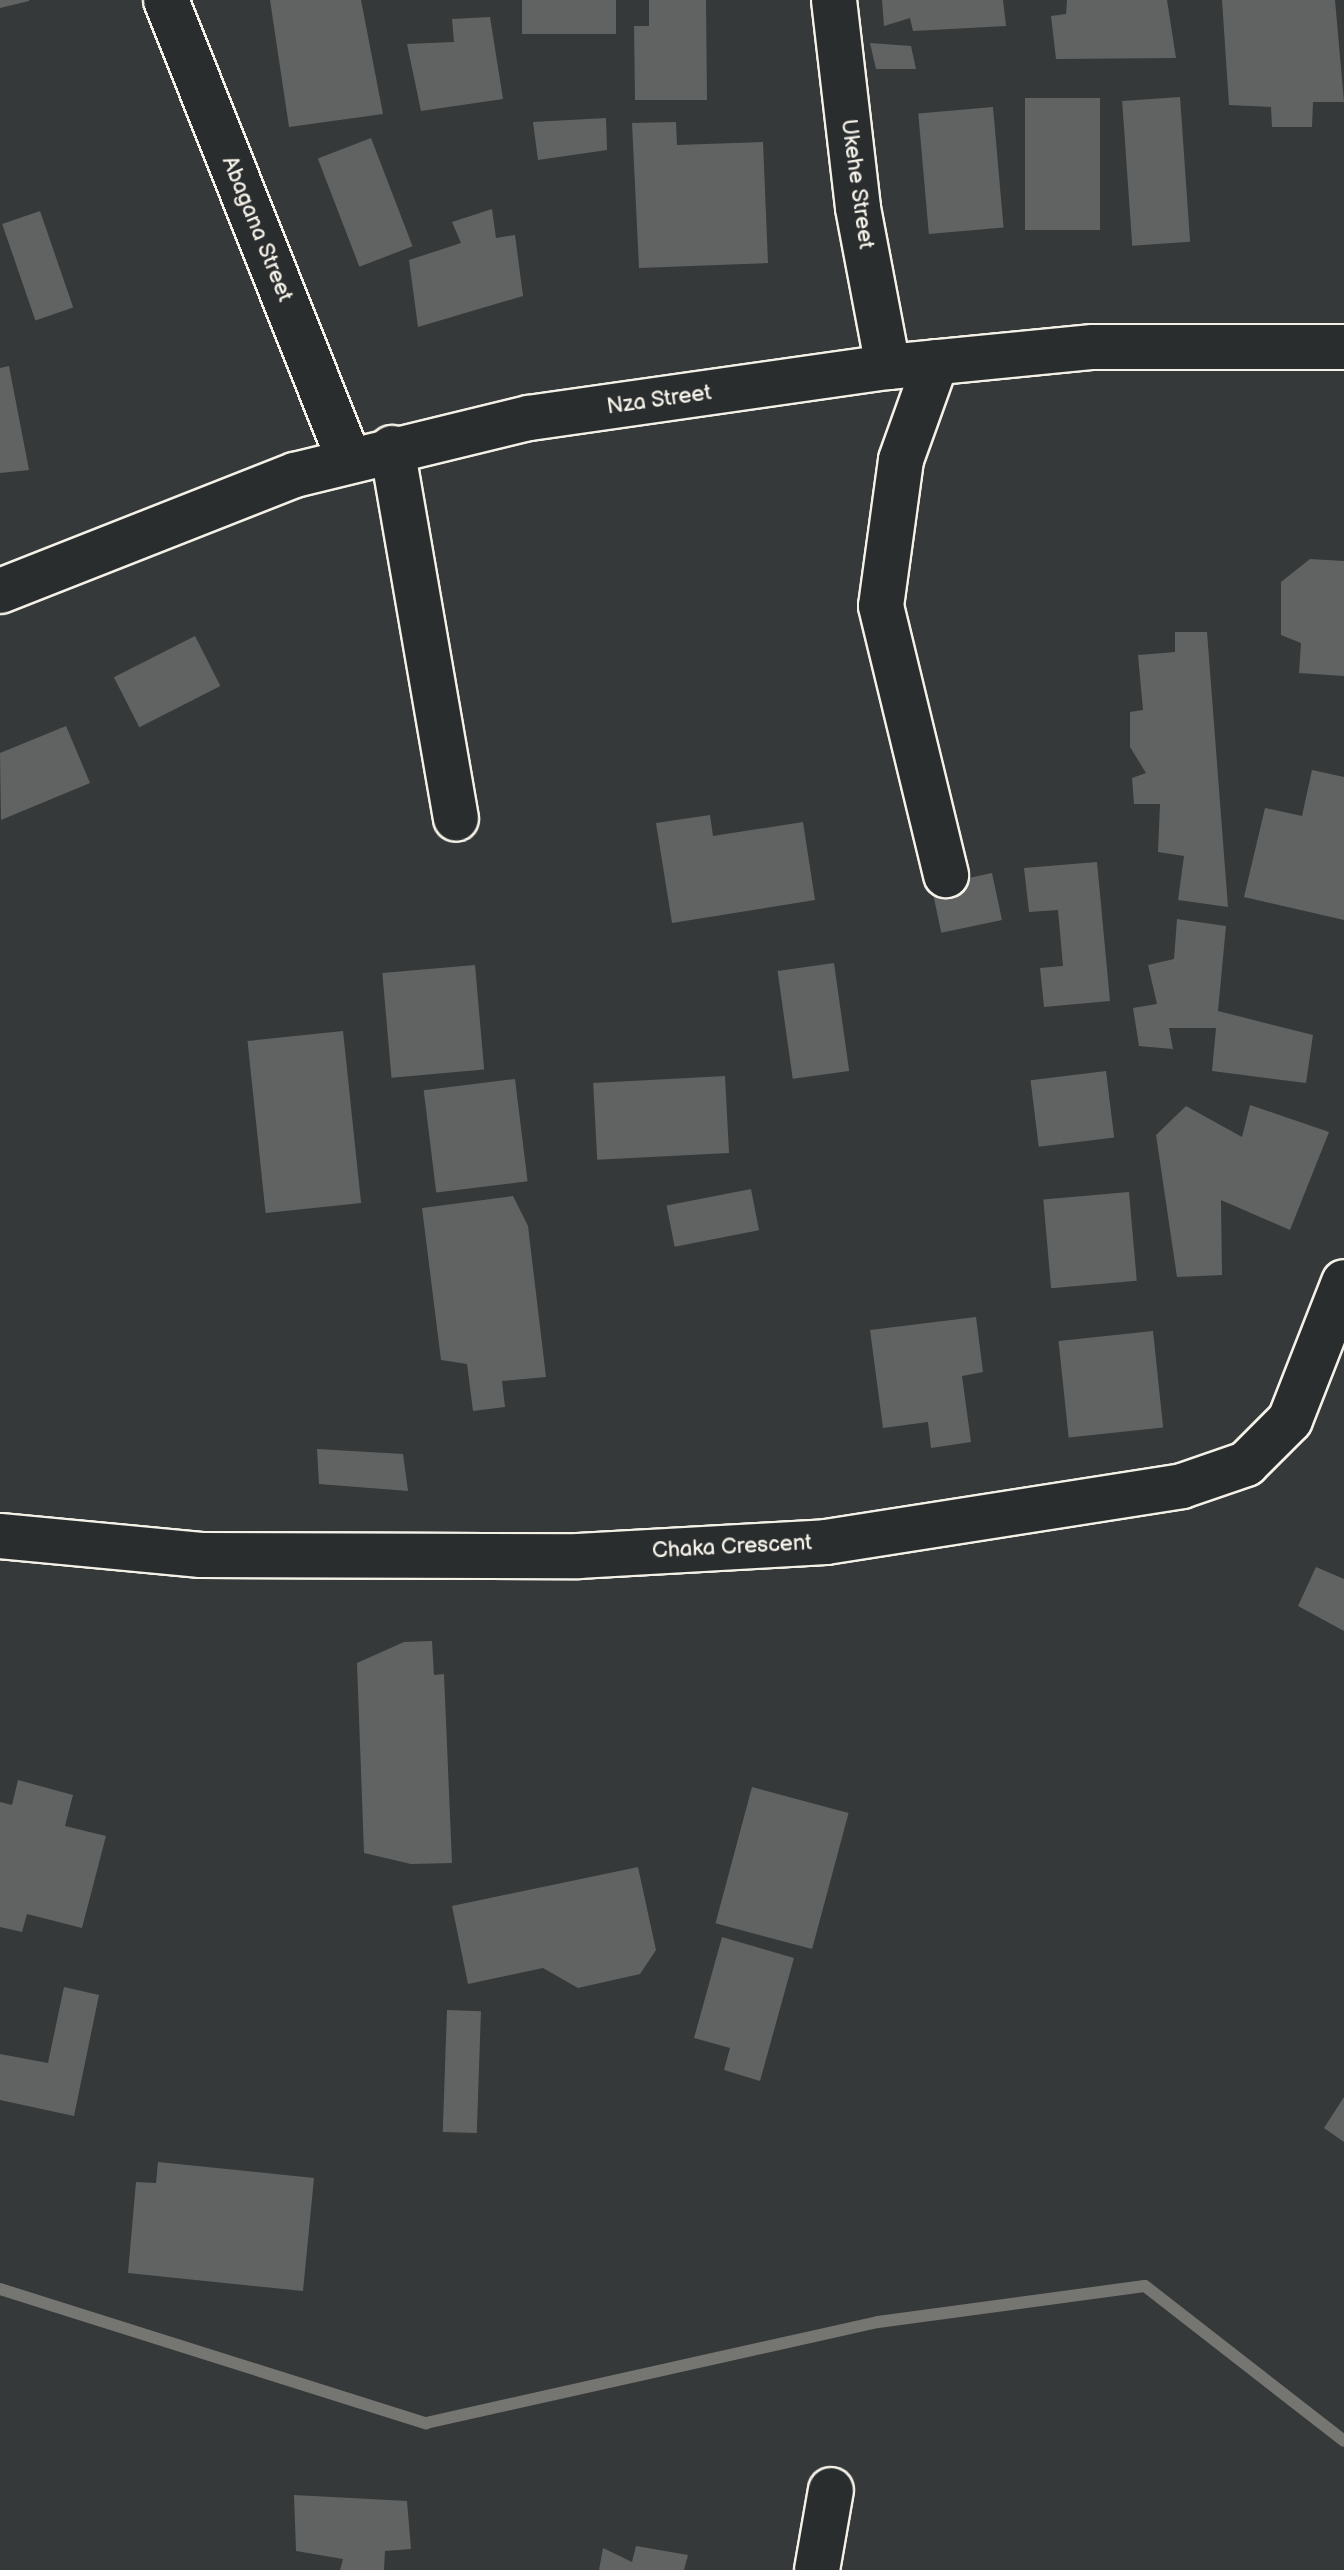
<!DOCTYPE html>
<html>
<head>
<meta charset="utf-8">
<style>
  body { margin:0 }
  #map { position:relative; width:1344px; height:2570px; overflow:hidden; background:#363939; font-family:"Balsamiq Sans",sans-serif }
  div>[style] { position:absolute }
  .stream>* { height:12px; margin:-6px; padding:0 6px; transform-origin:6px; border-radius:6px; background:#757572 }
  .building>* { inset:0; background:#616362; transform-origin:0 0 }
  .roads { filter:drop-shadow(2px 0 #f4f1e8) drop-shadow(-2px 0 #f4f1e8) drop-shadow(0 2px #f4f1e8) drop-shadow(0 -2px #f4f1e8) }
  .minor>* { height:44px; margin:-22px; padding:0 22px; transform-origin:22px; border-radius:22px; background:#2a2d2e }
  .tertiary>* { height:44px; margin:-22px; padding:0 22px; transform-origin:22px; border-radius:22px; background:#2a2d2e }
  span { translate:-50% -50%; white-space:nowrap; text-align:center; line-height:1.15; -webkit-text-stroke:6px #2a2d2e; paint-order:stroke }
  .street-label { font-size:22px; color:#f4f1e8 }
</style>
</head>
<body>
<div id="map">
  <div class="stream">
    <i style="left:0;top:2289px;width:447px;rotate:17.5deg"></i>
    <i style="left:426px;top:2423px;width:463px;rotate:-12.6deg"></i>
    <i style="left:878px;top:2322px;width:269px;rotate:-7.7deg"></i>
    <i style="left:1145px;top:2286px;width:252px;rotate:37.9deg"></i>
  </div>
  <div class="building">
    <i style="clip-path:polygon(0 0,29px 0,29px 1px,0 8px)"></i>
    <i style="clip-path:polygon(270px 0,361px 0,383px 114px,289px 127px)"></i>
    <i style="left:522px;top:0;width:94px;height:34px"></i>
    <i style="clip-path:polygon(649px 0,706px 0,707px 100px,635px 100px,634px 26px,649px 26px)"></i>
    <i style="clip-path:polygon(882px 0,1003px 0,1006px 26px,913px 31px,910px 18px,884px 26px)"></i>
    <i style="clip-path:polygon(1067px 0,1167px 0,1176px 58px,1056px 59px,1051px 16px,1066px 14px)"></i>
    <i style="clip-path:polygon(1222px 0,1335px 0,1344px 102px,1313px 102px,1312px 127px,1272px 127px,1271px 107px,1229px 105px)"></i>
    <i style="clip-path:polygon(490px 17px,503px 99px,421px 111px,407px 44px,454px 42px,452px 19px)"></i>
    <i style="clip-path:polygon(870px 43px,911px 46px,916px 69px,876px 69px)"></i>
    <i style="left:1180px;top:97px;width:145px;height:58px;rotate:86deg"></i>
    <i style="left:1025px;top:98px;width:75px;height:132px"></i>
    <i style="left:993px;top:107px;width:121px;height:75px;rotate:85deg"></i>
    <i style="clip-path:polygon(606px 118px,607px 150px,538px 160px,533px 122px)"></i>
    <i style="clip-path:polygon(676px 122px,677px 145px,763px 142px,768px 263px,639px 268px,632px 123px)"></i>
    <i style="left:371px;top:138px;width:116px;height:57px;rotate:69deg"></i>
    <i style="clip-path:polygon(492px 209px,496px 238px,515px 235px,523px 296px,418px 327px,409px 260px,461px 243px,452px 222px)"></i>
    <i style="left:40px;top:211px;width:102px;height:40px;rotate:71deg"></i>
    <i style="clip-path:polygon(9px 366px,29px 470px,0 473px,0 368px)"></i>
    <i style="clip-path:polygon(1310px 559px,1344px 561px,1344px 676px,1299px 673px,1301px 643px,1281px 635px,1281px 582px)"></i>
    <i style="clip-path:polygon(1175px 632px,1207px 632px,1228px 907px,1178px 900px,1184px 856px,1158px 852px,1160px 804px,1134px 804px,1132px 778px,1146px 773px,1130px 747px,1130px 712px,1143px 710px,1138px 655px,1175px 652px)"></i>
    <i style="left:195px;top:636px;width:56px;height:91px;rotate:63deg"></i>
    <i style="clip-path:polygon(66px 726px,90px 783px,1px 820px,0 753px)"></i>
    <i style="clip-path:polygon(1312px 770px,1344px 777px,1344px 920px,1244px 897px,1265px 808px,1302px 816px)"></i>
    <i style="clip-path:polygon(710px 815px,713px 836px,803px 822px,815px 900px,672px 923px,656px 823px)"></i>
    <i style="clip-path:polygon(1097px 862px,1110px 1001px,1044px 1007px,1040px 968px,1063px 966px,1058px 910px,1029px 912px,1024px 868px)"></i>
    <i style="left:992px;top:873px;width:48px;height:62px;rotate:78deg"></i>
    <i style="clip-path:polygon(1177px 919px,1226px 926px,1218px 1011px,1313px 1035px,1306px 1083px,1212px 1071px,1216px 1028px,1169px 1028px,1173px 1049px,1139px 1046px,1133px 1008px,1157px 1004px,1148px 965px,1174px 959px)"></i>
    <i style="left:834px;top:963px;width:109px;height:57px;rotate:82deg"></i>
    <i style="left:475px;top:965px;width:105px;height:93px;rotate:85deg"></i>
    <i style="left:343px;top:1031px;width:173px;height:96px;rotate:84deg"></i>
    <i style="left:1106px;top:1071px;width:67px;height:76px;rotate:83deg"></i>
    <i style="left:725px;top:1076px;width:77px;height:132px;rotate:87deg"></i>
    <i style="left:515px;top:1079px;width:103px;height:92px;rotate:83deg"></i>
    <i style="clip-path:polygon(1250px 1105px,1329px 1132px,1290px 1230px,1221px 1200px,1222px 1275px,1177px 1277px,1156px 1135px,1186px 1106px,1242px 1137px)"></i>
    <i style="left:751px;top:1189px;width:42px;height:86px;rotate:79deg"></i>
    <i style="left:1129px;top:1192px;width:89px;height:86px;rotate:85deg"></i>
    <i style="clip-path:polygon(513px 1196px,528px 1226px,546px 1377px,502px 1381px,505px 1407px,473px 1411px,467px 1364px,441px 1360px,422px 1208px)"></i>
    <i style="clip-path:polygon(976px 1317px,983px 1372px,962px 1376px,971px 1442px,931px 1448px,928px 1422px,883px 1428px,870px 1330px)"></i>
    <i style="left:1153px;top:1331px;width:97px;height:95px;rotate:84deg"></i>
    <i style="clip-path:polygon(317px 1449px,403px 1454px,408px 1491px,319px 1484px)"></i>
    <i style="clip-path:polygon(1316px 1567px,1344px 1579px,1344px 1631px,1298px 1606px)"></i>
    <i style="clip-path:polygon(432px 1641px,434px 1675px,444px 1674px,452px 1863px,411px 1864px,364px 1853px,357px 1663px,404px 1642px)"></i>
    <i style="clip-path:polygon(18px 1780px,73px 1795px,65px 1826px,106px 1836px,82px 1928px,27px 1914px,22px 1932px,0 1927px,0 1802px,12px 1805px)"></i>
    <i style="left:752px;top:1787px;width:100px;height:141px;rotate:15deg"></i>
    <i style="clip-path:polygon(638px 1867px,656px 1950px,640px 1974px,578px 1988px,543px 1968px,468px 1984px,452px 1906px)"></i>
    <i style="clip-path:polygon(722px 1937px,794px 1958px,760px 2081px,724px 2070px,730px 2048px,694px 2038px)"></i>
    <i style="clip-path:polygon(64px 1987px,99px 1995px,74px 2116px,0 2100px,0 2054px,48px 2063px)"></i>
    <i style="left:447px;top:2010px;width:34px;height:122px;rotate:2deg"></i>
    <i style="clip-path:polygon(1344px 2097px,1344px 2142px,1324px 2128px)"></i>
    <i style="clip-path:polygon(158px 2162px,314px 2178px,303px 2291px,128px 2273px,136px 2182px,156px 2183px)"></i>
    <i style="clip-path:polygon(294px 2495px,407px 2501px,411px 2549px,385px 2551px,384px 2570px,340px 2570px,343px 2559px,296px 2551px)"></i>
    <i style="clip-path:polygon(636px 2546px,688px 2555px,684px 2570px,599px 2570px,603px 2548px,632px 2562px)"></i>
  </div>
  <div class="roads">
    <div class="minor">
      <i style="left:166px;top:0;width:493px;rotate:68.3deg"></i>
      <i style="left:834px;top:0;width:209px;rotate:83.4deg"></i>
      <i style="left:858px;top:208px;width:162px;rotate:79.3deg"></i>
      <i style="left:936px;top:362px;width:104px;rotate:109.7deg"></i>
      <i style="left:901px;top:460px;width:147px;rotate:97.8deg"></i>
      <i style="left:881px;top:606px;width:277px;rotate:76.4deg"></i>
      <i style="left:392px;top:448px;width:376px;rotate:80.2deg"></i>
      <i style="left:0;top:1536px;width:202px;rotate:5.4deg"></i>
      <i style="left:201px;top:1555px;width:377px;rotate:0.2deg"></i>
      <i style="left:578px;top:1556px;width:248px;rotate:-3.2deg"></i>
      <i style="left:826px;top:1542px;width:360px;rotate:-8.9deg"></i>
      <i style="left:1182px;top:1486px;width:68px;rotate:-19deg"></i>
      <i style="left:1246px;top:1464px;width:62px;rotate:-45deg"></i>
      <i style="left:1290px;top:1420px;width:148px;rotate:-68.6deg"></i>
      <i style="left:817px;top:2570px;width:81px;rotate:-80.1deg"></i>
    </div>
    <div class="tertiary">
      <i style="left:0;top:591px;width:317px;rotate:-21.5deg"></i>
      <i style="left:295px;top:475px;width:241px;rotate:-13.7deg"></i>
      <i style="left:529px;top:418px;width:363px;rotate:-8.1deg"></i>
      <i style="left:888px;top:367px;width:206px;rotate:-5.6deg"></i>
      <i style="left:1093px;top:347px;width:251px"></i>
    </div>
  </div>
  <div class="street-label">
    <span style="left:857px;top:184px;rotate:82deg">Ukehe Street</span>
    <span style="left:257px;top:229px;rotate:68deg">Abagana Street</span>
    <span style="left:659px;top:400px;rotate:-8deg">Nza Street</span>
    <span style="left:732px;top:1547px;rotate:-3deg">Chaka Crescent</span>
  </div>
</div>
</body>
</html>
